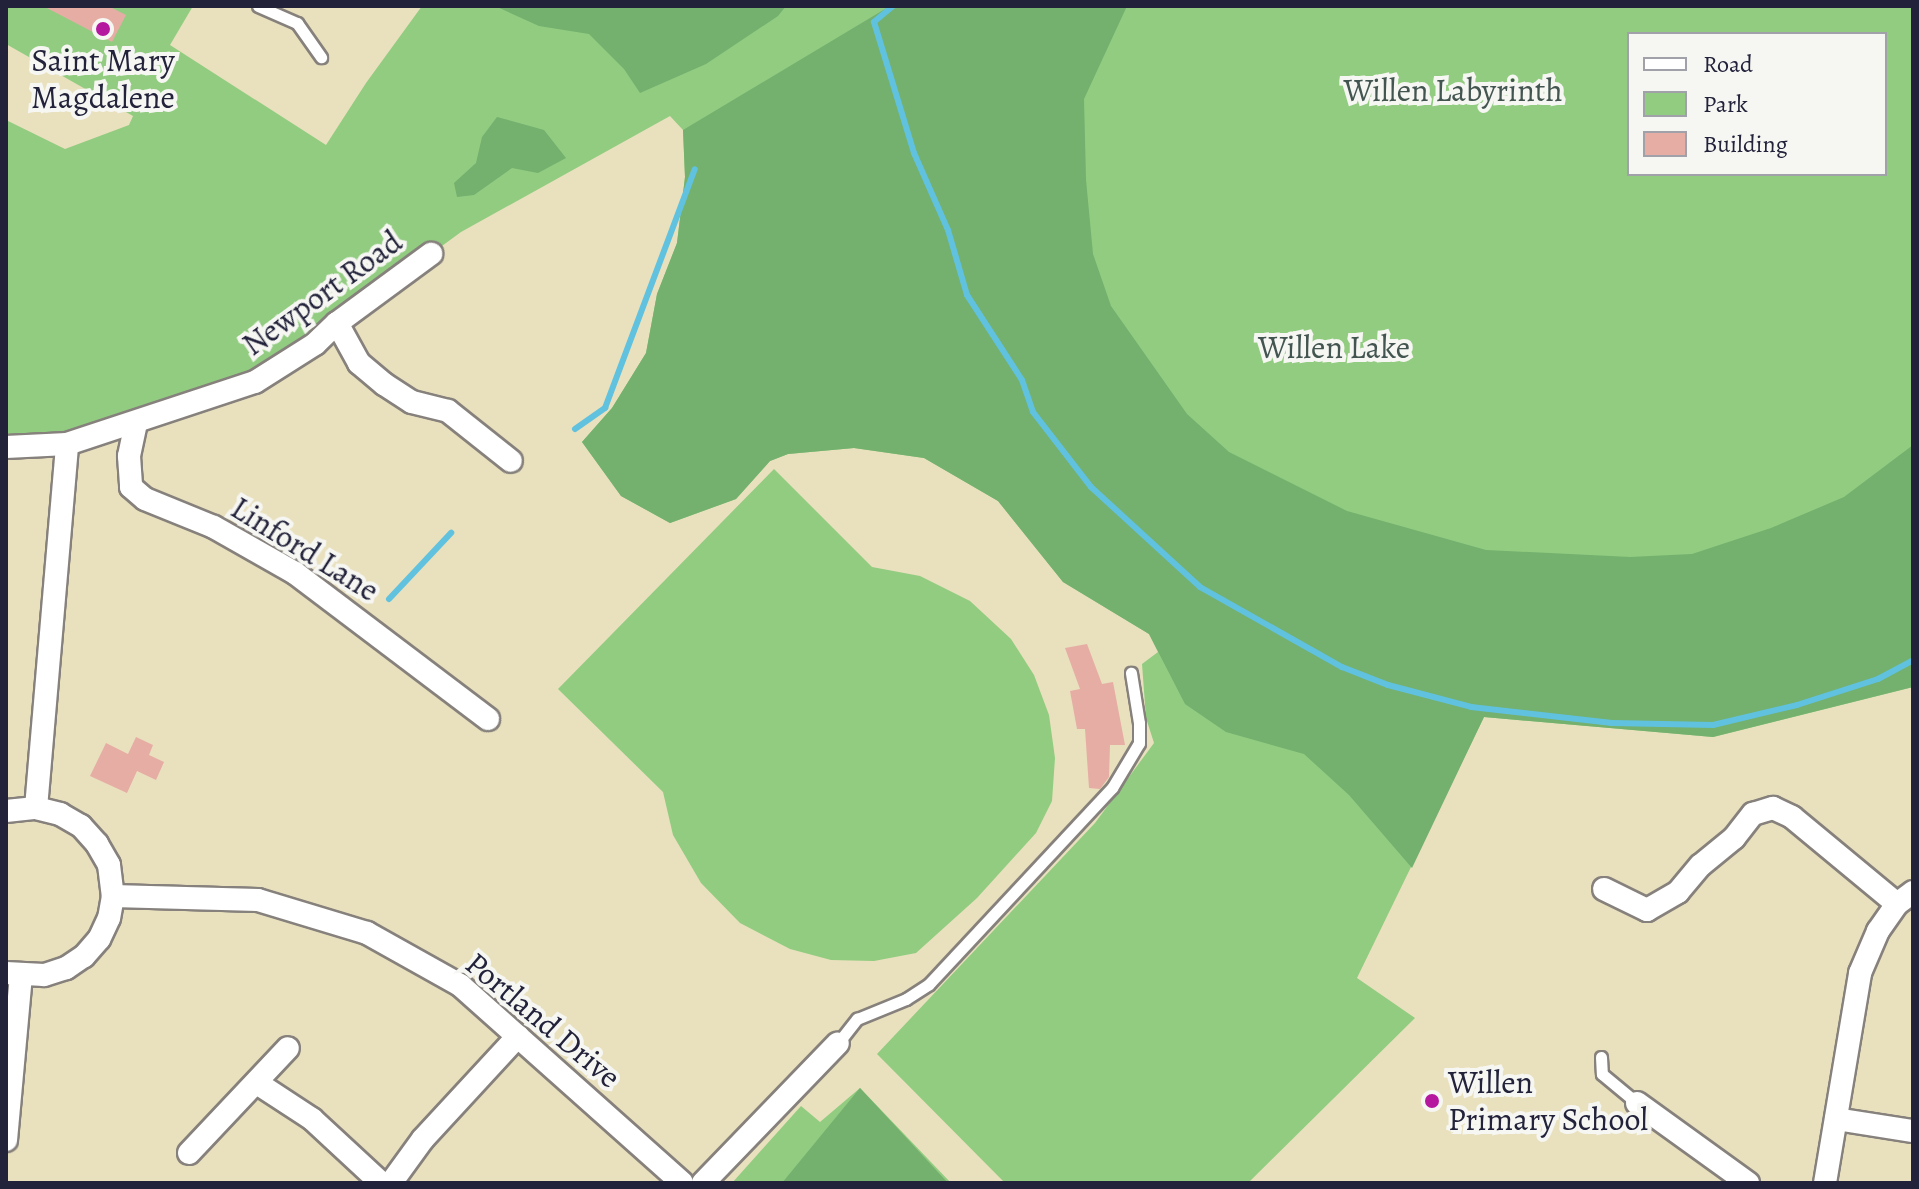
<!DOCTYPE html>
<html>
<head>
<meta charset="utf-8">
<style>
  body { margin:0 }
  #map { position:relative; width:1919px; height:1189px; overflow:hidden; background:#e9e0bd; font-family:Alegreya,serif }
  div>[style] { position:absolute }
  .green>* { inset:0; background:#91cc80 }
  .forest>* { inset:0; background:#74b06e }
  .stream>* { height:6px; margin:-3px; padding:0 3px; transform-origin:3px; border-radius:3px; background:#60c2de }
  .building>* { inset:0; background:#e6ada5 }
  .roads { filter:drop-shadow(2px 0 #86817c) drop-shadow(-2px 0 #86817c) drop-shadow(0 2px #86817c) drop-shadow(0 -2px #86817c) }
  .lane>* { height:11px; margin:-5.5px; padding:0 5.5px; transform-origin:5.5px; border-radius:5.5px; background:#fff }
  .street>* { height:22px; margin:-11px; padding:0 11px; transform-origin:11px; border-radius:11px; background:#fff }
  .dots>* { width:22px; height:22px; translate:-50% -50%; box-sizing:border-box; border:4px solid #f6f6f2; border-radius:50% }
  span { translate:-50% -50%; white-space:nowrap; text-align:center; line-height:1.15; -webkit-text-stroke:8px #f6f6f2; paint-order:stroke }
  .poi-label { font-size:32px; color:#22223b }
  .left { translate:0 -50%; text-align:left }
  .park-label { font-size:32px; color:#435550 }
  .street-label { font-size:32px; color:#22223b }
  .frame { position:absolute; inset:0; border:8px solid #22223b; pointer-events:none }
  .legend { position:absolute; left:1627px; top:32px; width:260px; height:144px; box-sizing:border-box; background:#f6f6f2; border:2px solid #a1a1a9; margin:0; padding:10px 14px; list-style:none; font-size:24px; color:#22223b }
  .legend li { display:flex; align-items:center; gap:16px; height:40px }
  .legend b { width:40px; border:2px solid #a1a1a9 }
</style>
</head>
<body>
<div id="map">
  <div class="green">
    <i style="clip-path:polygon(evenodd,193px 6px,170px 45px,326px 145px,366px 83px,422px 6px,1913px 6px,1913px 687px,1713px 737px,1484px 717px,1357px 978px,1415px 1018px,1248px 1183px,1005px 1183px,877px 1054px,1095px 823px,1154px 743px,1146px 718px,1142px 664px,1158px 652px,1149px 634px,1063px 582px,998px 501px,924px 458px,854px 448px,788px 454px,770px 461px,736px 499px,670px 523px,621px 496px,582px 442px,612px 408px,646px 353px,657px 294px,677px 243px,685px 177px,683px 130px,670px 116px,461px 232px,337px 323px,315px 344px,136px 423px,6px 447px,6px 120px,65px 149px,129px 125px,133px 116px,6px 44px,6px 7px,193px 6px,1629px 34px,1885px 34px,1885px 174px,1629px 174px,1629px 34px)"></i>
    <i style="clip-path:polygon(774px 469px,872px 567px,920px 576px,970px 601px,1011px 639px,1034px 675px,1049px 715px,1055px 758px,1052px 801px,1036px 833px,977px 898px,916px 953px,874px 961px,831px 960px,790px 949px,740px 923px,701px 883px,673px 835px,663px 792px,558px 689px)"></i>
    <i style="clip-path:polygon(860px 1088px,951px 1183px,732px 1183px,801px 1106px,820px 1122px)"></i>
  </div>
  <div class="forest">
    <i style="clip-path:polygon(495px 6px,786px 6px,778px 16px,706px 64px,640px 93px,624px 69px,589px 34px,539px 26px)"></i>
    <i style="clip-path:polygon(890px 6px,1127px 6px,1084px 99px,1086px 180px,1093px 254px,1111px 306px,1187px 414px,1229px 452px,1347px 511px,1486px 550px,1630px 557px,1692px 554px,1771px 528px,1844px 497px,1913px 445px,1913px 687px,1713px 737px,1484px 717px,1412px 868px,1349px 795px,1304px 754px,1226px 732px,1185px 704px,1149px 634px,1063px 582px,998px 501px,924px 458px,854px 448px,788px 454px,770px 461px,736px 499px,670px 523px,621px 496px,582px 442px,612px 408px,646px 353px,657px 294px,677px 243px,685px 177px,683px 130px)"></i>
    <i style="clip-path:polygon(497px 117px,544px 130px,566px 158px,538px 173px,512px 168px,474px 195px,457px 197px,454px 183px,476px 163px,482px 137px)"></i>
    <i style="clip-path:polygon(860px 1088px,900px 1131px,948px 1183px,782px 1183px)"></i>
  </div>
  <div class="stream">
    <i style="left:893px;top:6px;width:25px;rotate:140deg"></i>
    <i style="left:874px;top:22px;width:137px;rotate:73deg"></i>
    <i style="left:914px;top:153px;width:84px;rotate:66.2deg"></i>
    <i style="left:948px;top:230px;width:68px;rotate:73.7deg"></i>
    <i style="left:967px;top:295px;width:101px;rotate:57.1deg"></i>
    <i style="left:1022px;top:380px;width:34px;rotate:71deg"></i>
    <i style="left:1033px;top:412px;width:95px;rotate:52.3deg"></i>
    <i style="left:1091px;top:487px;width:148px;rotate:42.5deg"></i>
    <i style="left:1200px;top:587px;width:163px;rotate:29.4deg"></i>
    <i style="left:1342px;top:667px;width:49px;rotate:21.4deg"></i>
    <i style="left:1388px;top:685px;width:86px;rotate:14.8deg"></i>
    <i style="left:1471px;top:707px;width:142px;rotate:6.5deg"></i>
    <i style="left:1612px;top:723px;width:101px;rotate:1.1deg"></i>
    <i style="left:1713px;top:725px;width:86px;rotate:-13.4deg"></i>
    <i style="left:1797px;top:705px;width:85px;rotate:-17.8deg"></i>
    <i style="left:1878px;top:679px;width:40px;rotate:-28deg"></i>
    <i style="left:575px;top:429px;width:37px;rotate:-35deg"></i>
    <i style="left:605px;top:408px;width:255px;rotate:-69.4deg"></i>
    <i style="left:389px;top:599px;width:91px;rotate:-46.8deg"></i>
  </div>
  <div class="building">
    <i style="clip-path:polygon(43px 6px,108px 6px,126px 15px,112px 42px)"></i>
    <i style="clip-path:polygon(1087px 644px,1102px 684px,1113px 682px,1125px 745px,1110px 745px,1109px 777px,1100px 789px,1089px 788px,1085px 729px,1077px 729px,1070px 691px,1080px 689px,1065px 648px)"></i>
    <i style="clip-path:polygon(136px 737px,153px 745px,149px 755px,164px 762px,156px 780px,137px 771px,127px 793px,90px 776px,106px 743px,128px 754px)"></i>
  </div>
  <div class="roads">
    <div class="lane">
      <i style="left:258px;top:6px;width:43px;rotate:23.6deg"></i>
      <i style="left:297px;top:23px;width:42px;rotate:54.8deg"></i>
      <i style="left:838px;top:1043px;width:31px;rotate:-52deg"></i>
      <i style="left:857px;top:1019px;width:53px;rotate:-22.2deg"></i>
      <i style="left:906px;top:999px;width:27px;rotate:-33deg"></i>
      <i style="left:929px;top:984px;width:268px;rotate:-47deg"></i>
      <i style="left:1112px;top:788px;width:52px;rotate:-59deg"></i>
      <i style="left:1139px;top:743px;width:20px;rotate:-90deg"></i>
      <i style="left:1139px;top:723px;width:51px;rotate:-99.1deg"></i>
      <i style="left:1601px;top:1057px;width:17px;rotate:87deg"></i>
      <i style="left:1602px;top:1074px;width:45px;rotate:39.6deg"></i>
    </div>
    <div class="street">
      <i style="left:337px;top:323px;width:46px;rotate:61.2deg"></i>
      <i style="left:359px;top:363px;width:33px;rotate:40deg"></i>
      <i style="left:384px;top:384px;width:33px;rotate:33deg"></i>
      <i style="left:412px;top:402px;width:37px;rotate:14deg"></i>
      <i style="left:448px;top:411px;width:80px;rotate:38.4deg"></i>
      <i style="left:136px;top:423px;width:34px;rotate:102deg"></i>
      <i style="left:129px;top:456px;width:31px;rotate:86deg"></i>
      <i style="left:131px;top:487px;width:18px;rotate:41deg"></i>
      <i style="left:145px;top:499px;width:74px;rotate:22.1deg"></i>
      <i style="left:214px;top:527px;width:93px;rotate:29.6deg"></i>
      <i style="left:295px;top:573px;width:242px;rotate:37.1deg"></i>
      <i style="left:6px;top:447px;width:61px;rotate:-2.8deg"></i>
      <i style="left:67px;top:444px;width:198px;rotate:-18.3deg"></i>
      <i style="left:255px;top:382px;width:71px;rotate:-32.3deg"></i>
      <i style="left:315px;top:344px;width:30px;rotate:-44deg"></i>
      <i style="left:337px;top:323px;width:117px;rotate:-36.3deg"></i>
      <i style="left:36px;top:808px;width:365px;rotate:-85.1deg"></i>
      <i style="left:6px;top:811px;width:30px;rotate:-6deg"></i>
      <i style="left:36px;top:808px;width:25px;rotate:14deg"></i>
      <i style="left:60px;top:814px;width:24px;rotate:30deg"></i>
      <i style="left:81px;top:826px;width:24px;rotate:48deg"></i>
      <i style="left:97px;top:844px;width:24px;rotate:60deg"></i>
      <i style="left:109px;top:865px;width:31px;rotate:83deg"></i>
      <i style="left:113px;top:896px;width:22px;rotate:100deg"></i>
      <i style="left:109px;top:918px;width:23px;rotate:115deg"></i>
      <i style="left:99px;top:939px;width:23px;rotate:131deg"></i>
      <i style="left:84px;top:956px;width:22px;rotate:146deg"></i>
      <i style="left:66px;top:968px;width:23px;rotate:162deg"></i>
      <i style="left:44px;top:975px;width:38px;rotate:-177deg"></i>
      <i style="left:1604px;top:889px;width:48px;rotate:26deg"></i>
      <i style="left:1647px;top:910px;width:36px;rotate:-30deg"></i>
      <i style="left:1678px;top:892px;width:35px;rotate:-50deg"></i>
      <i style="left:1701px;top:865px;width:43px;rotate:-39.3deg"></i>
      <i style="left:1734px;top:838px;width:31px;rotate:-52deg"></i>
      <i style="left:1753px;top:814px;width:21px;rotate:-17deg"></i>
      <i style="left:1773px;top:808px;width:21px;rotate:25deg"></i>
      <i style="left:1792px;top:817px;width:136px;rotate:39.6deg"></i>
      <i style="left:113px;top:896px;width:145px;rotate:1.6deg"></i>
      <i style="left:258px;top:900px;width:114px;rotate:16.8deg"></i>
      <i style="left:367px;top:933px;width:107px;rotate:29.2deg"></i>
      <i style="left:460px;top:985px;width:297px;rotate:41.7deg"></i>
      <i style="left:257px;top:1083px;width:66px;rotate:33.2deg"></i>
      <i style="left:312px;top:1119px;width:94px;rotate:42.8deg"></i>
      <i style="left:1637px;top:1103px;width:137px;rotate:35.8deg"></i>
      <i style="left:1836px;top:1119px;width:78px;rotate:8.9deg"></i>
      <i style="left:6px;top:1140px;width:165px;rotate:-84.8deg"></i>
      <i style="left:189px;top:1153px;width:144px;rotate:-46.7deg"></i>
      <i style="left:391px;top:1183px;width:54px;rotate:-54deg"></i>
      <i style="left:423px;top:1139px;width:140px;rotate:-47.3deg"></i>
      <i style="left:703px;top:1183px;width:194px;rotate:-46deg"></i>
      <i style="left:1825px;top:1183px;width:213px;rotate:-80.5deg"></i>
      <i style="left:1860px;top:973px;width:46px;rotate:-66.8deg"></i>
      <i style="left:1878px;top:931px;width:33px;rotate:-55deg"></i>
      <i style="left:1897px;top:904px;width:20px;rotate:-37deg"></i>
    </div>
  </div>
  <div class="dots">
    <i style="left:103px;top:29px;background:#b5179e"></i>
    <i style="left:1432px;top:1101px;background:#b5179e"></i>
  </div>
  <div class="poi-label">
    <span style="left:103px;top:79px">Saint Mary<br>Magdalene</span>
    <span class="left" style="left:1448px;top:1101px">Willen<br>Primary School</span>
  </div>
  <div class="park-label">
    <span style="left:1453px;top:90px">Willen Labyrinth</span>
    <span style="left:1334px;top:347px">Willen Lake</span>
  </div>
  <div class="street-label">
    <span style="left:322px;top:293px;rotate:-36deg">Newport Road</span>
    <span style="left:305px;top:549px;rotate:32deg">Linford Lane</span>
    <span style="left:543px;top:1020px;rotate:40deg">Portland Drive</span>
  </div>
  <div class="frame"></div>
  <ul class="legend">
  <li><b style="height:10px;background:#fff"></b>Road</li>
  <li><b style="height:22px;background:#91cc80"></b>Park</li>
  <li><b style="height:22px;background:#e6ada5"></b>Building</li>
  </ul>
</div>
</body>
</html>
